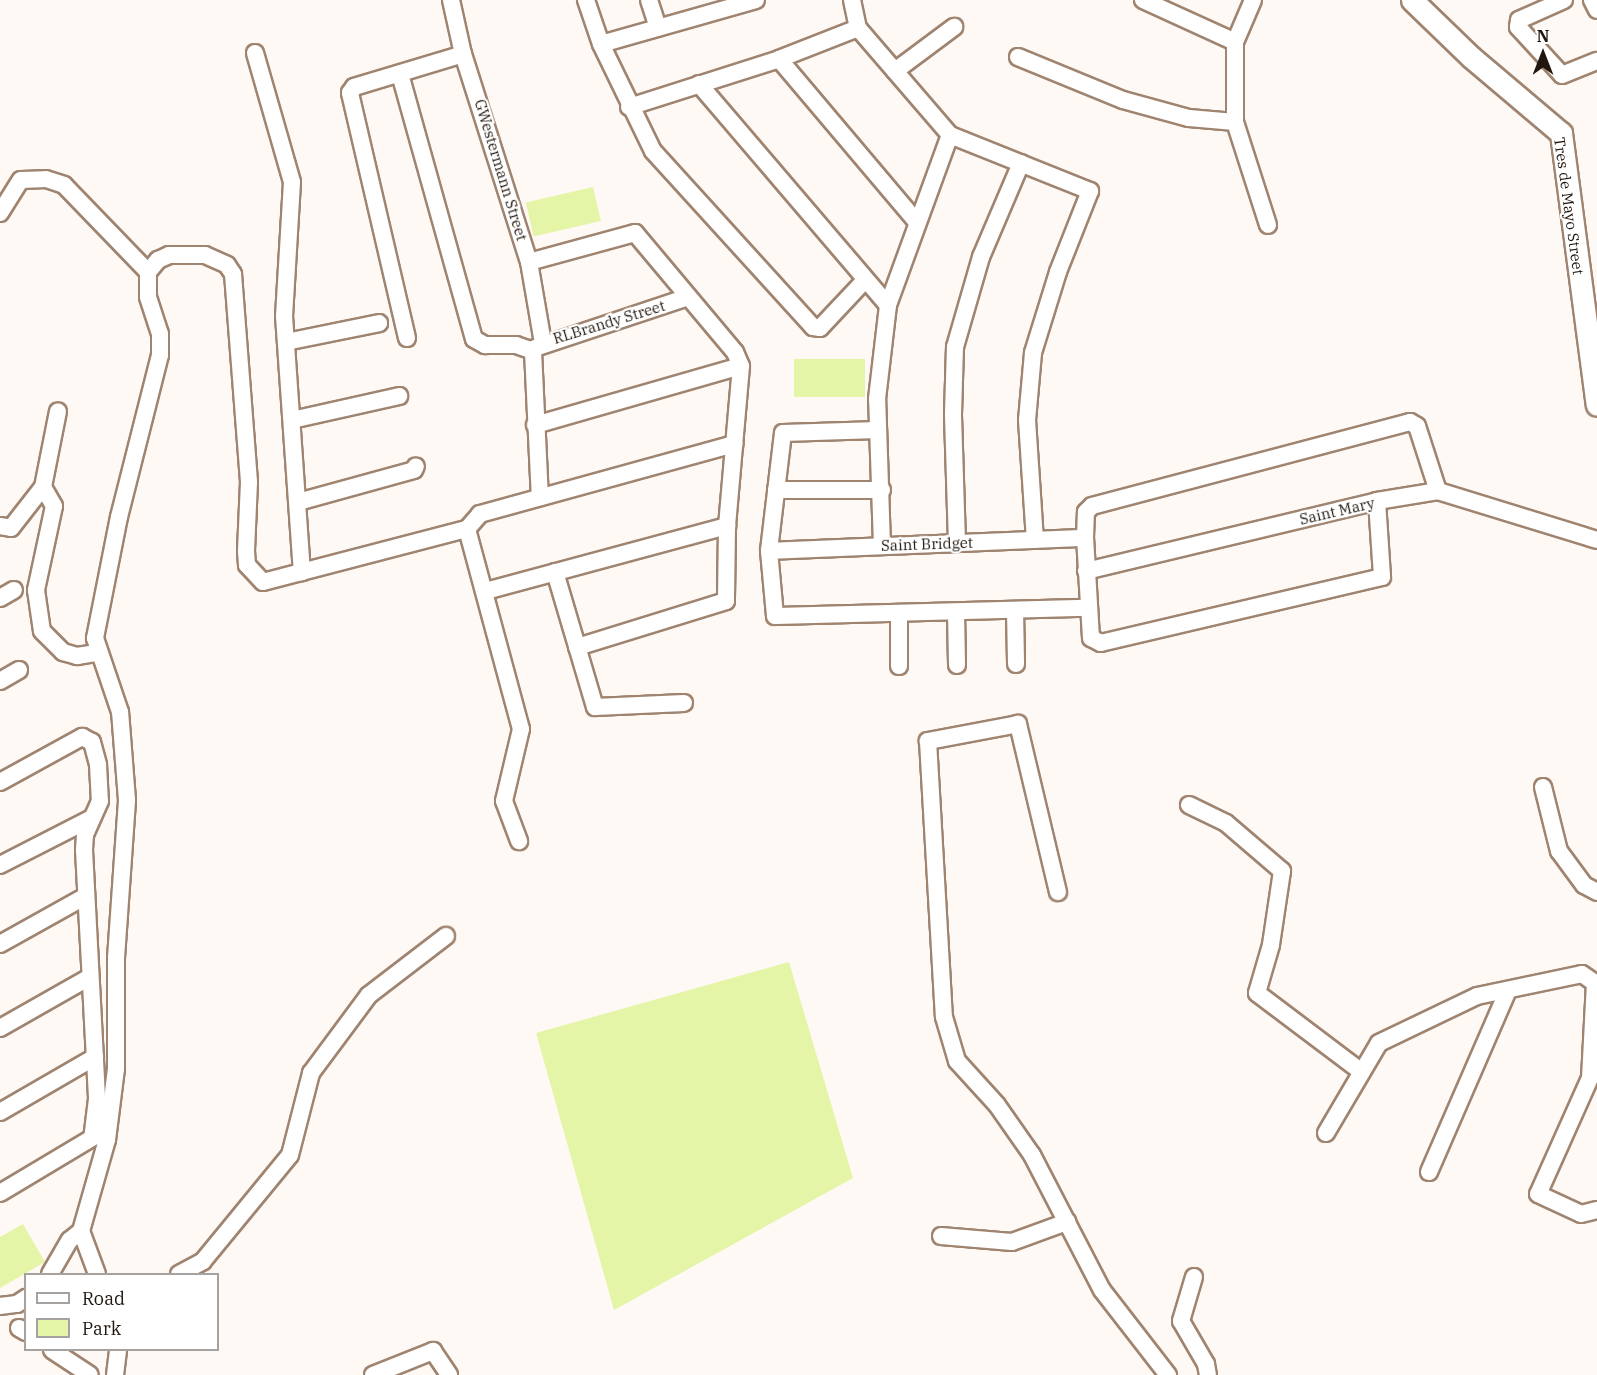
<!DOCTYPE html>
<html>
<head>
<meta charset="utf-8">
<style>
  body { margin:0 }
  #map { position:relative; width:1597px; height:1375px; overflow:hidden; background:#fff9f5; font-family:"IBM Plex Serif",serif }
  div>[style] { position:absolute }
  .green>* { inset:0; background:#e4f5a7; transform-origin:0 0 }
  .roads { filter:drop-shadow(2px 0 #9f8470) drop-shadow(-2px 0 #9f8470) drop-shadow(0 2px #9f8470) drop-shadow(0 -2px #9f8470) }
  .minor>* { height:16px; margin:-8px; padding:0 8px; transform-origin:8px; border-radius:8px; background:#fff }
  .tertiary>* { height:21px; margin:-10.5px; padding:0 10.5px; transform-origin:10.5px; border-radius:10.5px; background:#fff }
  span { translate:-50% -50%; white-space:nowrap; text-align:center; line-height:1.15; -webkit-text-stroke:4.5px #fff; paint-order:stroke }
  .street-label { font-size:15px; color:#20160e }
  .legend { position:absolute; left:24px; top:1273px; width:195px; height:78px; box-sizing:border-box; background:#fff; border:2px solid #a6a29f; margin:0; padding:8px 10px; list-style:none; font-size:18px; color:#20160e }
  .legend li { display:flex; align-items:center; gap:12px; height:30px }
  .legend b { width:30px; border:2px solid #a6a29f }
  .north { position:absolute; left:1513px; top:24px; width:60px; height:60px; -webkit-text-stroke:4px #fff; paint-order:stroke; rotate:0deg; font-size:16px; font-weight:700; line-height:24px; text-align:center; color:#20160e }
  .north::after { content:''; display:block; margin:auto; width:21px; height:27px; background:#20160e; clip-path:polygon(50% 0,100% 100%,50% 72%,0 100%) }
</style>
</head>
<body>
<div id="map">
  <div class="green">
    <i style="left:593px;top:187px;width:35px;height:69px;rotate:77deg"></i>
    <i style="left:794px;top:359px;width:71px;height:38px"></i>
    <i style="clip-path:polygon(789px 962px,853px 1178px,614px 1310px,536px 1033px)"></i>
    <i style="clip-path:polygon(23px 1224px,45px 1262px,0 1288px,0 1237px)"></i>
  </div>
  <div class="roads">
    <div class="minor">
      <i style="left:451px;top:0;width:55px;rotate:77.5deg"></i>
      <i style="left:463px;top:54px;width:218px;rotate:72.4deg"></i>
      <i style="left:529px;top:262px;width:82px;rotate:80.2deg"></i>
      <i style="left:586px;top:0;width:46px;rotate:71.2deg"></i>
      <i style="left:601px;top:44px;width:119px;rotate:64.1deg"></i>
      <i style="left:653px;top:151px;width:238px;rotate:47.7deg"></i>
      <i style="left:813px;top:327px;width:7px;rotate:8deg"></i>
      <i style="left:820px;top:328px;width:66px;rotate:-46.8deg"></i>
      <i style="left:649px;top:0;width:29px;rotate:72deg"></i>
      <i style="left:852px;top:0;width:29px;rotate:78deg"></i>
      <i style="left:858px;top:28px;width:141px;rotate:49.3deg"></i>
      <i style="left:950px;top:135px;width:151px;rotate:21.8deg"></i>
      <i style="left:1090px;top:191px;width:87px;rotate:111.6deg"></i>
      <i style="left:1058px;top:272px;width:85px;rotate:107.2deg"></i>
      <i style="left:1033px;top:353px;width:67px;rotate:95.1deg"></i>
      <i style="left:1027px;top:420px;width:120px;rotate:86.2deg"></i>
      <i style="left:1143px;top:0;width:101px;rotate:24.5deg"></i>
      <i style="left:1253px;top:0;width:46px;rotate:113.2deg"></i>
      <i style="left:1235px;top:42px;width:80px;rotate:90deg"></i>
      <i style="left:1235px;top:122px;width:108px;rotate:72.2deg"></i>
      <i style="left:1564px;top:0;width:49px;rotate:156deg"></i>
      <i style="left:1519px;top:20px;width:7px;rotate:98deg"></i>
      <i style="left:1518px;top:27px;width:65px;rotate:47.5deg"></i>
      <i style="left:1562px;top:75px;width:38px;rotate:-22deg"></i>
      <i style="left:1592px;top:0;width:11px;rotate:63deg"></i>
      <i style="left:601px;top:44px;width:161px;rotate:-15.8deg"></i>
      <i style="left:255px;top:53px;width:134px;rotate:74deg"></i>
      <i style="left:292px;top:182px;width:134px;rotate:93.4deg"></i>
      <i style="left:284px;top:316px;width:257px;rotate:86deg"></i>
      <i style="left:1018px;top:57px;width:113px;rotate:22.3deg"></i>
      <i style="left:1123px;top:100px;width:68px;rotate:15.3deg"></i>
      <i style="left:1189px;top:118px;width:46px;rotate:5deg"></i>
      <i style="left:779px;top:59px;width:212px;rotate:49.8deg"></i>
      <i style="left:895px;top:71px;width:74px;rotate:-36.7deg"></i>
      <i style="left:400px;top:74px;width:275px;rotate:74.4deg"></i>
      <i style="left:474px;top:339px;width:13px;rotate:29deg"></i>
      <i style="left:485px;top:345px;width:31px"></i>
      <i style="left:516px;top:345px;width:18px;rotate:19deg"></i>
      <i style="left:699px;top:84px;width:291px;rotate:49.5deg"></i>
      <i style="left:629px;top:107px;width:157px;rotate:-17.7deg"></i>
      <i style="left:779px;top:59px;width:85px;rotate:-21.4deg"></i>
      <i style="left:0;top:213px;width:39px;rotate:-58deg"></i>
      <i style="left:21px;top:180px;width:25px;rotate:-2deg"></i>
      <i style="left:46px;top:179px;width:19px;rotate:18deg"></i>
      <i style="left:64px;top:185px;width:121px;rotate:46deg"></i>
      <i style="left:529px;top:262px;width:110px;rotate:-15.3deg"></i>
      <i style="left:635px;top:233px;width:155px;rotate:50deg"></i>
      <i style="left:735px;top:352px;width:15px;rotate:67deg"></i>
      <i style="left:741px;top:366px;width:161px;rotate:95deg"></i>
      <i style="left:727px;top:526px;width:75px;rotate:90.8deg"></i>
      <i style="left:726px;top:601px;width:156px;rotate:162.8deg"></i>
      <i style="left:407px;top:338px;width:252px;rotate:-103.1deg"></i>
      <i style="left:350px;top:93px;width:7px;rotate:-56deg"></i>
      <i style="left:354px;top:87px;width:114px;rotate:-16.8deg"></i>
      <i style="left:286px;top:342px;width:95px;rotate:-11.5deg"></i>
      <i style="left:535px;top:348px;width:161px;rotate:-18.4deg"></i>
      <i style="left:533px;top:351px;width:146px;rotate:87.3deg"></i>
      <i style="left:292px;top:420px;width:110px;rotate:-12.6deg"></i>
      <i style="left:535px;top:425px;width:214px;rotate:-16deg"></i>
      <i style="left:878px;top:430px;width:95px;rotate:178.2deg"></i>
      <i style="left:783px;top:433px;width:119px;rotate:96.8deg"></i>
      <i style="left:769px;top:551px;width:65px;rotate:84.7deg"></i>
      <i style="left:775px;top:616px;width:313px;rotate:-1.5deg"></i>
      <i style="left:43px;top:487px;width:77px;rotate:-78.8deg"></i>
      <i style="left:776px;top:490px;width:106px"></i>
      <i style="left:1377px;top:501px;width:76px;rotate:86.2deg"></i>
      <i style="left:1382px;top:577px;width:289px;rotate:166.8deg"></i>
      <i style="left:1101px;top:643px;width:11px;rotate:-153deg"></i>
      <i style="left:1091px;top:638px;width:100px;rotate:-93.4deg"></i>
      <i style="left:1085px;top:538px;width:26px;rotate:-88deg"></i>
      <i style="left:1086px;top:512px;width:8px;rotate:-45deg"></i>
      <i style="left:1092px;top:506px;width:329px;rotate:-14.8deg"></i>
      <i style="left:1410px;top:422px;width:8px;rotate:30deg"></i>
      <i style="left:1417px;top:426px;width:68px;rotate:72.1deg"></i>
      <i style="left:298px;top:502px;width:120px;rotate:-15.4deg"></i>
      <i style="left:414px;top:470px;width:4px;rotate:-63deg"></i>
      <i style="left:0;top:526px;width:11px;rotate:10deg"></i>
      <i style="left:11px;top:528px;width:52px;rotate:-52deg"></i>
      <i style="left:43px;top:487px;width:22px;rotate:60deg"></i>
      <i style="left:54px;top:506px;width:86px;rotate:102.1deg"></i>
      <i style="left:36px;top:590px;width:41px;rotate:81.7deg"></i>
      <i style="left:42px;top:631px;width:30px;rotate:45deg"></i>
      <i style="left:63px;top:652px;width:15px;rotate:16deg"></i>
      <i style="left:77px;top:656px;width:20px;rotate:-9deg"></i>
      <i style="left:467px;top:529px;width:207px;rotate:74.9deg"></i>
      <i style="left:521px;top:729px;width:74px;rotate:103.3deg"></i>
      <i style="left:504px;top:801px;width:43px;rotate:69.4deg"></i>
      <i style="left:957px;top:543px;width:129px;rotate:-91.8deg"></i>
      <i style="left:953px;top:414px;width:67px;rotate:-88.3deg"></i>
      <i style="left:955px;top:347px;width:94px;rotate:-73.9deg"></i>
      <i style="left:981px;top:257px;width:102px;rotate:-66.9deg"></i>
      <i style="left:882px;top:546px;width:147px;rotate:-91.9deg"></i>
      <i style="left:877px;top:399px;width:95px;rotate:-83.3deg"></i>
      <i style="left:888px;top:305px;width:181px;rotate:-70deg"></i>
      <i style="left:769px;top:551px;width:316px;rotate:-2.4deg"></i>
      <i style="left:1086px;top:571px;width:299px;rotate:-13.5deg"></i>
      <i style="left:1377px;top:501px;width:62px;rotate:-9.3deg"></i>
      <i style="left:1438px;top:491px;width:166px;rotate:17.1deg"></i>
      <i style="left:555px;top:572px;width:141px;rotate:73.5deg"></i>
      <i style="left:595px;top:707px;width:89px;rotate:-2.6deg"></i>
      <i style="left:486px;top:591px;width:250px;rotate:-15.1deg"></i>
      <i style="left:0;top:598px;width:16px;rotate:-30deg"></i>
      <i style="left:1015px;top:610px;width:54px;rotate:88.9deg"></i>
      <i style="left:956px;top:612px;width:53px;rotate:88.9deg"></i>
      <i style="left:899px;top:666px;width:51px;rotate:-90deg"></i>
      <i style="left:0;top:681px;width:22px;rotate:-30deg"></i>
      <i style="left:0;top:782px;width:94px;rotate:-28.8deg"></i>
      <i style="left:82px;top:737px;width:11px;rotate:27deg"></i>
      <i style="left:92px;top:742px;width:24px;rotate:75deg"></i>
      <i style="left:98px;top:765px;width:36px;rotate:87deg"></i>
      <i style="left:100px;top:801px;width:37px;rotate:114deg"></i>
      <i style="left:85px;top:835px;width:15px;rotate:94deg"></i>
      <i style="left:84px;top:850px;width:249px;rotate:87deg"></i>
      <i style="left:97px;top:1099px;width:39px;rotate:97deg"></i>
      <i style="left:92px;top:1138px;width:107px;rotate:149.1deg"></i>
      <i style="left:1543px;top:787px;width:66px;rotate:76deg"></i>
      <i style="left:1559px;top:851px;width:42px;rotate:53.7deg"></i>
      <i style="left:1584px;top:885px;width:15px;rotate:28deg"></i>
      <i style="left:1189px;top:805px;width:41px;rotate:25.9deg"></i>
      <i style="left:1226px;top:823px;width:74px;rotate:40.6deg"></i>
      <i style="left:1282px;top:871px;width:75px;rotate:98.5deg"></i>
      <i style="left:1271px;top:945px;width:50px;rotate:106.3deg"></i>
      <i style="left:1257px;top:993px;width:131px;rotate:37deg"></i>
      <i style="left:0;top:865px;width:103px;rotate:-27.1deg"></i>
      <i style="left:1058px;top:892px;width:173px;rotate:-103.4deg"></i>
      <i style="left:1018px;top:724px;width:92px;rotate:169.3deg"></i>
      <i style="left:928px;top:741px;width:276px;rotate:86.7deg"></i>
      <i style="left:944px;top:1017px;width:46px;rotate:73.5deg"></i>
      <i style="left:957px;top:1061px;width:59px;rotate:47.7deg"></i>
      <i style="left:997px;top:1105px;width:61px;rotate:55deg"></i>
      <i style="left:1032px;top:1155px;width:152px;rotate:62.6deg"></i>
      <i style="left:1102px;top:1290px;width:108px;rotate:52.2deg"></i>
      <i style="left:0;top:944px;width:98px;rotate:-29.2deg"></i>
      <i style="left:0;top:1028px;width:101px;rotate:-29.6deg"></i>
      <i style="left:0;top:1112px;width:110px;rotate:-30.1deg"></i>
      <i style="left:1326px;top:1133px;width:104px;rotate:-59.5deg"></i>
      <i style="left:1379px;top:1043px;width:109px;rotate:-25.6deg"></i>
      <i style="left:1477px;top:996px;width:107px;rotate:-11.8deg"></i>
      <i style="left:1582px;top:974px;width:16px;rotate:35deg"></i>
      <i style="left:1595px;top:983px;width:95px;rotate:93deg"></i>
      <i style="left:1590px;top:1078px;width:127px;rotate:114.1deg"></i>
      <i style="left:1538px;top:1194px;width:47px;rotate:24.9deg"></i>
      <i style="left:1581px;top:1214px;width:16px;rotate:-14deg"></i>
      <i style="left:1429px;top:1172px;width:198px;rotate:-66.5deg"></i>
      <i style="left:941px;top:1236px;width:71px;rotate:4.8deg"></i>
      <i style="left:1012px;top:1242px;width:59px;rotate:-20deg"></i>
      <i style="left:50px;top:1274px;width:39px;rotate:-60deg"></i>
      <i style="left:70px;top:1240px;width:14px;rotate:-39deg"></i>
      <i style="left:97px;top:1274px;width:46px;rotate:-110.4deg"></i>
      <i style="left:81px;top:1231px;width:95px;rotate:-74.1deg"></i>
      <i style="left:107px;top:1140px;width:72px;rotate:-82.8deg"></i>
      <i style="left:116px;top:1069px;width:111px;rotate:-90deg"></i>
      <i style="left:116px;top:958px;width:158px;rotate:-86deg"></i>
      <i style="left:127px;top:800px;width:88px;rotate:-94.5deg"></i>
      <i style="left:120px;top:712px;width:78px;rotate:-108.7deg"></i>
      <i style="left:95px;top:638px;width:123px;rotate:-78.8deg"></i>
      <i style="left:119px;top:517px;width:167px;rotate:-75.8deg"></i>
      <i style="left:160px;top:355px;width:21px;rotate:-90deg"></i>
      <i style="left:160px;top:334px;width:39px;rotate:-108deg"></i>
      <i style="left:148px;top:297px;width:25px;rotate:-90deg"></i>
      <i style="left:148px;top:272px;width:16px;rotate:-50deg"></i>
      <i style="left:158px;top:260px;width:12px;rotate:-24deg"></i>
      <i style="left:169px;top:255px;width:36px"></i>
      <i style="left:205px;top:255px;width:24px;rotate:24deg"></i>
      <i style="left:227px;top:265px;width:11px;rotate:56deg"></i>
      <i style="left:233px;top:274px;width:209px;rotate:85.6deg"></i>
      <i style="left:249px;top:482px;width:69px;rotate:92.5deg"></i>
      <i style="left:246px;top:551px;width:14px;rotate:86deg"></i>
      <i style="left:247px;top:565px;width:23px;rotate:47deg"></i>
      <i style="left:263px;top:582px;width:211px;rotate:-14.6deg"></i>
      <i style="left:467px;top:529px;width:20px;rotate:-49deg"></i>
      <i style="left:480px;top:514px;width:264px;rotate:-15.4deg"></i>
      <i style="left:179px;top:1274px;width:27px;rotate:-28deg"></i>
      <i style="left:203px;top:1261px;width:137px;rotate:-50.6deg"></i>
      <i style="left:290px;top:1155px;width:85px;rotate:-75.6deg"></i>
      <i style="left:311px;top:1073px;width:97px;rotate:-53.4deg"></i>
      <i style="left:369px;top:995px;width:97px;rotate:-37.5deg"></i>
      <i style="left:1194px;top:1277px;width:46px;rotate:106.5deg"></i>
      <i style="left:1181px;top:1321px;width:50px;rotate:59.8deg"></i>
      <i style="left:1206px;top:1364px;width:11px;rotate:80deg"></i>
      <i style="left:0;top:1306px;width:17px;rotate:-7deg"></i>
      <i style="left:17px;top:1304px;width:11px;rotate:-34deg"></i>
      <i style="left:19px;top:1328px;width:8px;rotate:30deg"></i>
      <i style="left:52px;top:1350px;width:45px;rotate:33.3deg"></i>
      <i style="left:115px;top:1375px;width:25px;rotate:-83deg"></i>
      <i style="left:373px;top:1375px;width:65px;rotate:-21.8deg"></i>
      <i style="left:433px;top:1351px;width:29px;rotate:56deg"></i>
    </div>
    <div class="tertiary">
      <i style="left:1412px;top:0;width:82px;rotate:44deg"></i>
      <i style="left:1471px;top:57px;width:118px;rotate:40.2deg"></i>
      <i style="left:1561px;top:133px;width:274px;rotate:82.5deg"></i>
    </div>
  </div>
  <div class="street-label">
    <span style="left:501px;top:170px;rotate:73deg">GWestermann Street</span>
    <span style="left:1569px;top:206px;rotate:82deg">Tres de Mayo Street</span>
    <span style="left:609px;top:322px;rotate:-17deg">RLBrandy Street</span>
    <span style="left:1337px;top:511px;rotate:-13deg">Saint Mary</span>
    <span style="left:927px;top:544px;rotate:-2deg">Saint Bridget</span>
  </div>
  <ul class="legend">
  <li><b style="height:8px;background:#fff"></b>Road</li>
  <li><b style="height:16px;background:#e4f5a7"></b>Park</li>
  </ul>
  <div class="north">N</div>
</div>
</body>
</html>
